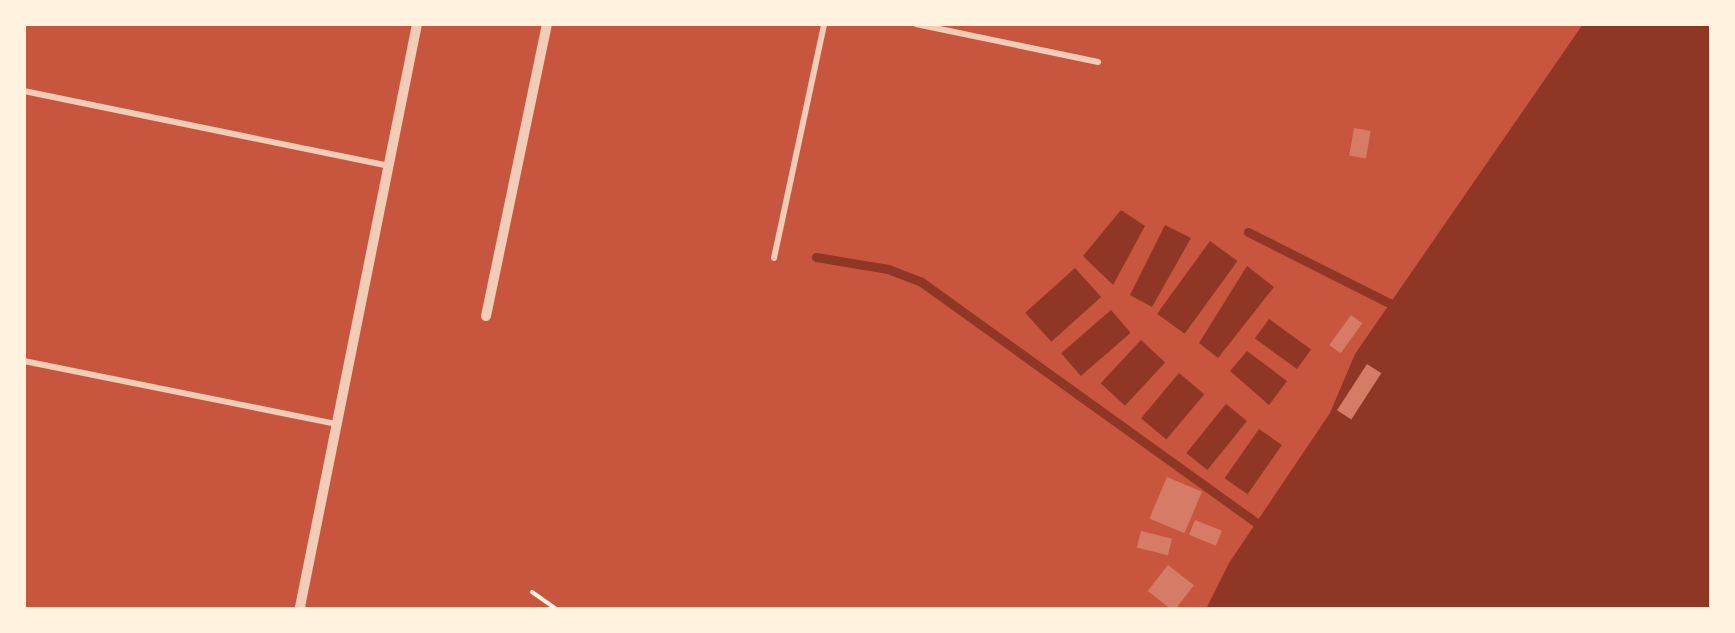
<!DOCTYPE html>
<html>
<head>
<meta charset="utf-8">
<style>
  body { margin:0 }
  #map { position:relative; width:1735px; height:633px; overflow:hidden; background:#c8553d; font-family:Helvetica,sans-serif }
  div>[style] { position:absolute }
  .water>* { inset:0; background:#8f3625; transform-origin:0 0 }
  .stream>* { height:9px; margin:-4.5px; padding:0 4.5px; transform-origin:4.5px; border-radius:4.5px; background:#8f3625 }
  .building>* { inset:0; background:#d67c66; transform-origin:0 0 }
  .path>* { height:4px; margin:-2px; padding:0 2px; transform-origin:2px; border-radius:2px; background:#fff3e0 }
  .minor>* { height:6px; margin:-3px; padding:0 3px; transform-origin:3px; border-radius:3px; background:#f1ccb7 }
  .tertiary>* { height:10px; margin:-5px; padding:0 5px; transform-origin:5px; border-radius:5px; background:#f1ccb7 }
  span { translate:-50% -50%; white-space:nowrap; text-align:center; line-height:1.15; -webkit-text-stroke:4.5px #fff3e0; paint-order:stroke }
  .frame { position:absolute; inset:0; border:26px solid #fff3e0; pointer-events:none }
</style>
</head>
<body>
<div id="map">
  <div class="water">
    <i style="clip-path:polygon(1583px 24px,1711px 24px,1711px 609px,1206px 609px,1229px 563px,1330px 413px,1355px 354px)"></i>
    <i style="clip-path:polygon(1121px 210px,1145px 226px,1113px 285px,1083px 256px)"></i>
    <i style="clip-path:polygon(1165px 225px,1191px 238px,1152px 307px,1130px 295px)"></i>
    <i style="left:1210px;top:241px;width:34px;height:90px;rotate:36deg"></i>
    <i style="clip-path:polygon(1247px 266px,1274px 287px,1218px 358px,1199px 343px)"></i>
    <i style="left:1075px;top:268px;width:39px;height:67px;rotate:48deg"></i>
    <i style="left:1111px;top:310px;width:30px;height:66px;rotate:49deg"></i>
    <i style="left:1269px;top:319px;width:52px;height:24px;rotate:36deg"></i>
    <i style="left:1141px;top:340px;width:33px;height:59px;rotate:43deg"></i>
    <i style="clip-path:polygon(1247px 351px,1287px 381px,1269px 405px,1230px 371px)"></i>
    <i style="left:1179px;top:373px;width:33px;height:59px;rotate:40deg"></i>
    <i style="left:1226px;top:404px;width:27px;height:63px;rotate:39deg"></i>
    <i style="left:1259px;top:429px;width:28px;height:60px;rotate:35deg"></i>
  </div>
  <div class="stream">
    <i style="left:1248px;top:232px;width:160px;rotate:26.7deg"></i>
    <i style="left:816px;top:257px;width:73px;rotate:9.5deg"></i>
    <i style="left:888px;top:269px;width:34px;rotate:21deg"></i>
    <i style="left:920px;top:281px;width:413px;rotate:35.7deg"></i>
  </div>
  <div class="building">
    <i style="left:1354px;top:128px;width:17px;height:28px;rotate:10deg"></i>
    <i style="left:1351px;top:315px;width:14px;height:37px;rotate:36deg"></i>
    <i style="left:1367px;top:364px;width:17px;height:55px;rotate:33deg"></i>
    <i style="left:1167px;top:477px;width:38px;height:45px;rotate:23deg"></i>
    <i style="left:1195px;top:520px;width:29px;height:16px;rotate:22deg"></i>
    <i style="left:1141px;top:531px;width:32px;height:17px;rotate:14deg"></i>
    <i style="left:1168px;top:565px;width:33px;height:33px;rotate:38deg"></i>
  </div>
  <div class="path">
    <i style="left:532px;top:592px;width:29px;rotate:35deg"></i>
  </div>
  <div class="minor">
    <i style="left:916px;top:24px;width:186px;rotate:11.8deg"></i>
    <i style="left:24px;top:91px;width:372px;rotate:11.6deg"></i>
    <i style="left:774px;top:258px;width:239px;rotate:-77.9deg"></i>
    <i style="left:24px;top:361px;width:318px;rotate:11.4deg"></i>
  </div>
  <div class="tertiary">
    <i style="left:486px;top:316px;width:298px;rotate:-78.2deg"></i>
    <i style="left:300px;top:607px;width:595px;rotate:-78.65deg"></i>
  </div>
  <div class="frame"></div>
</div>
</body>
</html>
